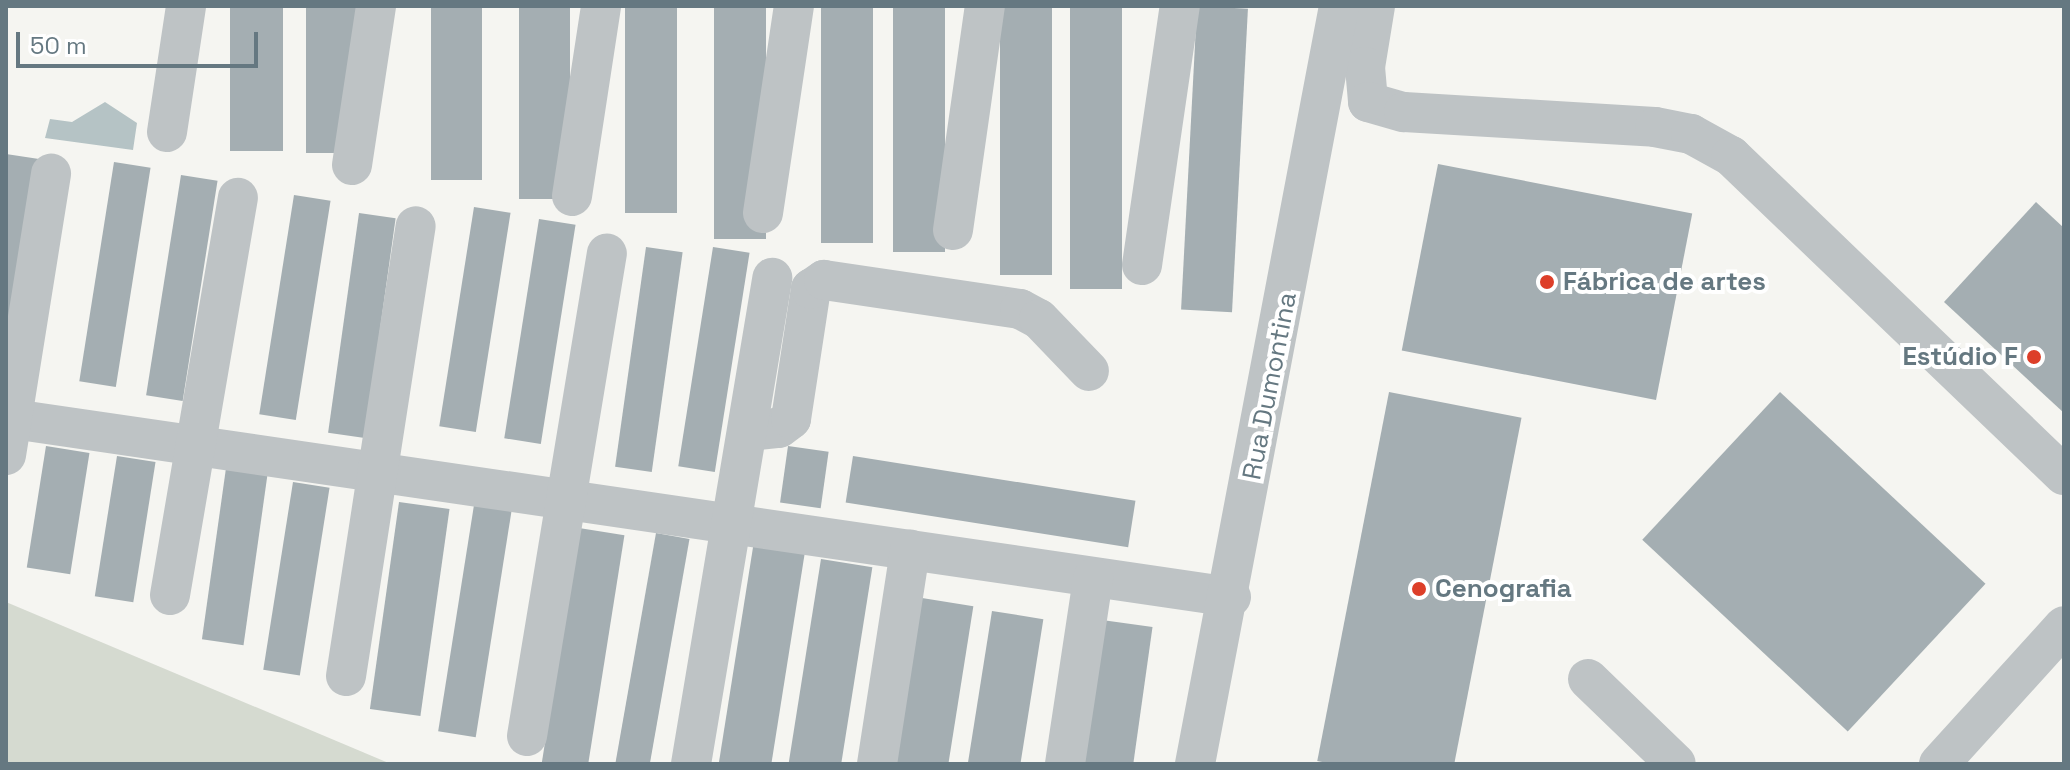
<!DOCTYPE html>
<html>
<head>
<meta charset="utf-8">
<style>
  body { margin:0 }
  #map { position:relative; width:2070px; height:770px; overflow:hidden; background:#f5f5f1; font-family:"Space Grotesk",sans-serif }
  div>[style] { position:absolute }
  .green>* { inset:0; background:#d5dad0 }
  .water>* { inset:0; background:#b5c3c5 }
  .building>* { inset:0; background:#a4aeb2; transform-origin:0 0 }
  .minor>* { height:40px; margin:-20px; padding:0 20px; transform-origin:20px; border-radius:20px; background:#bec3c5 }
  .dots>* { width:22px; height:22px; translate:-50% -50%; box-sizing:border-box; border:4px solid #fff; border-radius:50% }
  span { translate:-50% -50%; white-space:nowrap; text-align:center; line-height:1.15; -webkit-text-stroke:8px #fff; paint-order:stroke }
  .poi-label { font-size:26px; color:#657881; font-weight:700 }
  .left { translate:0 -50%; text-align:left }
  .right { translate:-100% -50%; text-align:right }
  .street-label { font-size:26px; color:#657881 }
  .frame { position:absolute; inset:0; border:8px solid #657881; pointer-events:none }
  .scale { position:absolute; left:16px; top:32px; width:242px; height:36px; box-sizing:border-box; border:4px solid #657881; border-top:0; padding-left:10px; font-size:24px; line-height:28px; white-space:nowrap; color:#657881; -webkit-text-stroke:6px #fff; paint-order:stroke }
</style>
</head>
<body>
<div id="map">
  <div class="green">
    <i style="clip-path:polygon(6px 602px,391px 764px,6px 764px)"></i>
  </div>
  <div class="water">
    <i style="clip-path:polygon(105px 102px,137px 123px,133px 150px,45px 138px,50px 119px,72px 122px)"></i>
  </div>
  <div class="building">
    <i style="left:230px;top:6px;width:53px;height:145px"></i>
    <i style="left:306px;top:6px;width:52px;height:147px"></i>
    <i style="left:431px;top:6px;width:51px;height:174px"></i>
    <i style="left:519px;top:6px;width:51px;height:193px"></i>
    <i style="left:625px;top:6px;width:52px;height:207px"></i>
    <i style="left:714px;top:6px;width:52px;height:233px"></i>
    <i style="left:821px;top:6px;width:52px;height:237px"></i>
    <i style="left:893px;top:6px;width:52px;height:246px"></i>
    <i style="left:1000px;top:6px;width:52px;height:269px"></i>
    <i style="left:1070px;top:6px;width:52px;height:283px"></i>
    <i style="left:1197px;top:6px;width:51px;height:304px;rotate:3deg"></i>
    <i style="clip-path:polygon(6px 154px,39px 159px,6px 372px)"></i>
    <i style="left:114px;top:162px;width:37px;height:222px;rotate:9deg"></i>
    <i style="left:1438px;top:164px;width:259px;height:190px;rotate:11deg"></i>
    <i style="left:181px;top:175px;width:37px;height:223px;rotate:9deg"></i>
    <i style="left:294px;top:195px;width:37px;height:222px;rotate:9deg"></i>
    <i style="clip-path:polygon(2036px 202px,2064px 228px,2064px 413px,1944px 302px)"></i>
    <i style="left:474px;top:207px;width:37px;height:222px;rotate:9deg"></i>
    <i style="left:359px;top:213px;width:37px;height:222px;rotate:8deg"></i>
    <i style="left:539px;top:219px;width:37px;height:222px;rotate:9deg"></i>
    <i style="left:646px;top:247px;width:37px;height:222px;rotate:8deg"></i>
    <i style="left:713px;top:247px;width:37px;height:222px;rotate:9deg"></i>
    <i style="left:1389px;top:392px;width:135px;height:376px;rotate:11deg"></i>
    <i style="left:1780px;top:392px;width:281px;height:202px;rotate:43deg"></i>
    <i style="left:46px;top:446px;width:44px;height:123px;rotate:9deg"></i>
    <i style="left:788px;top:446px;width:41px;height:57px;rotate:8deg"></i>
    <i style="left:117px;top:456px;width:39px;height:142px;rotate:9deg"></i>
    <i style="left:853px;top:456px;width:286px;height:47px;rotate:9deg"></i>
    <i style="left:226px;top:468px;width:42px;height:173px;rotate:8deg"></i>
    <i style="left:293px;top:482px;width:37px;height:190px;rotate:9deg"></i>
    <i style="left:399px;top:502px;width:51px;height:209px;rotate:8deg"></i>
    <i style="left:474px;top:505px;width:38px;height:229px;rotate:9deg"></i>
    <i style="left:579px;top:528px;width:46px;height:239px;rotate:9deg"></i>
    <i style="left:656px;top:533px;width:34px;height:234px;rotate:10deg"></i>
    <i style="left:754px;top:541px;width:52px;height:226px;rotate:9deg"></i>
    <i style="left:821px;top:559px;width:52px;height:207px;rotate:9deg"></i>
    <i style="left:922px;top:598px;width:52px;height:168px;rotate:9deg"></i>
    <i style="left:992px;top:611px;width:52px;height:155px;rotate:9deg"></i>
    <i style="left:1102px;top:620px;width:51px;height:146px;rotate:8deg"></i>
  </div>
  <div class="minor">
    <i style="left:1375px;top:6px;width:62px;rotate:99.3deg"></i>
    <i style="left:1365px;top:67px;width:35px;rotate:85deg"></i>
    <i style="left:1368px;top:102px;width:37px;rotate:16deg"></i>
    <i style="left:1404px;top:112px;width:251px;rotate:3.4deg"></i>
    <i style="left:1655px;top:127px;width:37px;rotate:11deg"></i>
    <i style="left:1691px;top:134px;width:46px;rotate:28.8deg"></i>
    <i style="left:1731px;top:156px;width:461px;rotate:43.8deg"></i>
    <i style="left:167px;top:132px;width:127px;rotate:-81.4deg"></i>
    <i style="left:352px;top:165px;width:161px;rotate:-81.4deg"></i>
    <i style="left:572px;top:196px;width:192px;rotate:-81.3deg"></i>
    <i style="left:763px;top:213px;width:209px;rotate:-81.5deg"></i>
    <i style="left:953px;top:230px;width:226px;rotate:-81.9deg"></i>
    <i style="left:1142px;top:265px;width:262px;rotate:-81.7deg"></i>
    <i style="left:6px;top:418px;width:1238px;rotate:8.31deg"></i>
    <i style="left:748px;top:431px;width:31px;rotate:-6deg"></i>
    <i style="left:779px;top:428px;width:15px;rotate:-37deg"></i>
    <i style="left:791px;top:419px;width:132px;rotate:-81.3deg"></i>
    <i style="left:811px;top:289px;width:16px;rotate:-35deg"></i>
    <i style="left:824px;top:280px;width:198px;rotate:8.4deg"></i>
    <i style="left:1020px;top:309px;width:21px;rotate:28deg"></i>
    <i style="left:1039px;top:319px;width:72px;rotate:46.1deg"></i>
    <i style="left:6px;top:455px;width:285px;rotate:-80.9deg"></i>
    <i style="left:170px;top:595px;width:403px;rotate:-80.3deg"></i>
    <i style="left:346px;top:676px;width:455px;rotate:-81.2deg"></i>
    <i style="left:1588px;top:679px;width:122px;rotate:44deg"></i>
    <i style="left:527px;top:736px;width:489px;rotate:-80.6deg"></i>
    <i style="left:691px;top:764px;width:493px;rotate:-80.5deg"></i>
    <i style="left:877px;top:764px;width:217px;rotate:-81.2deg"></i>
    <i style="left:1065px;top:764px;width:188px;rotate:-81.4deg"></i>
    <i style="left:1195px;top:764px;width:772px;rotate:-79.24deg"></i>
    <i style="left:1939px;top:764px;width:186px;rotate:-47.8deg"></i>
  </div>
  <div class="dots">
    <i style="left:1547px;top:282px;background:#dd3f29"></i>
    <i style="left:2034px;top:357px;background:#dd3f29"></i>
    <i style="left:1419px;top:589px;background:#dd3f29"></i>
  </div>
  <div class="poi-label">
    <span class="left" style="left:1563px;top:282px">Fábrica de artes</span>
    <span class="right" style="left:2018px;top:357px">Estúdio F</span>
    <span class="left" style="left:1435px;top:589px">Cenografia</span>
  </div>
  <div class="street-label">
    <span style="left:1270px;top:386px;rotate:-79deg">Rua Dumontina</span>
  </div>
  <div class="frame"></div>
  <div class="scale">50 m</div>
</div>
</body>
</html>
